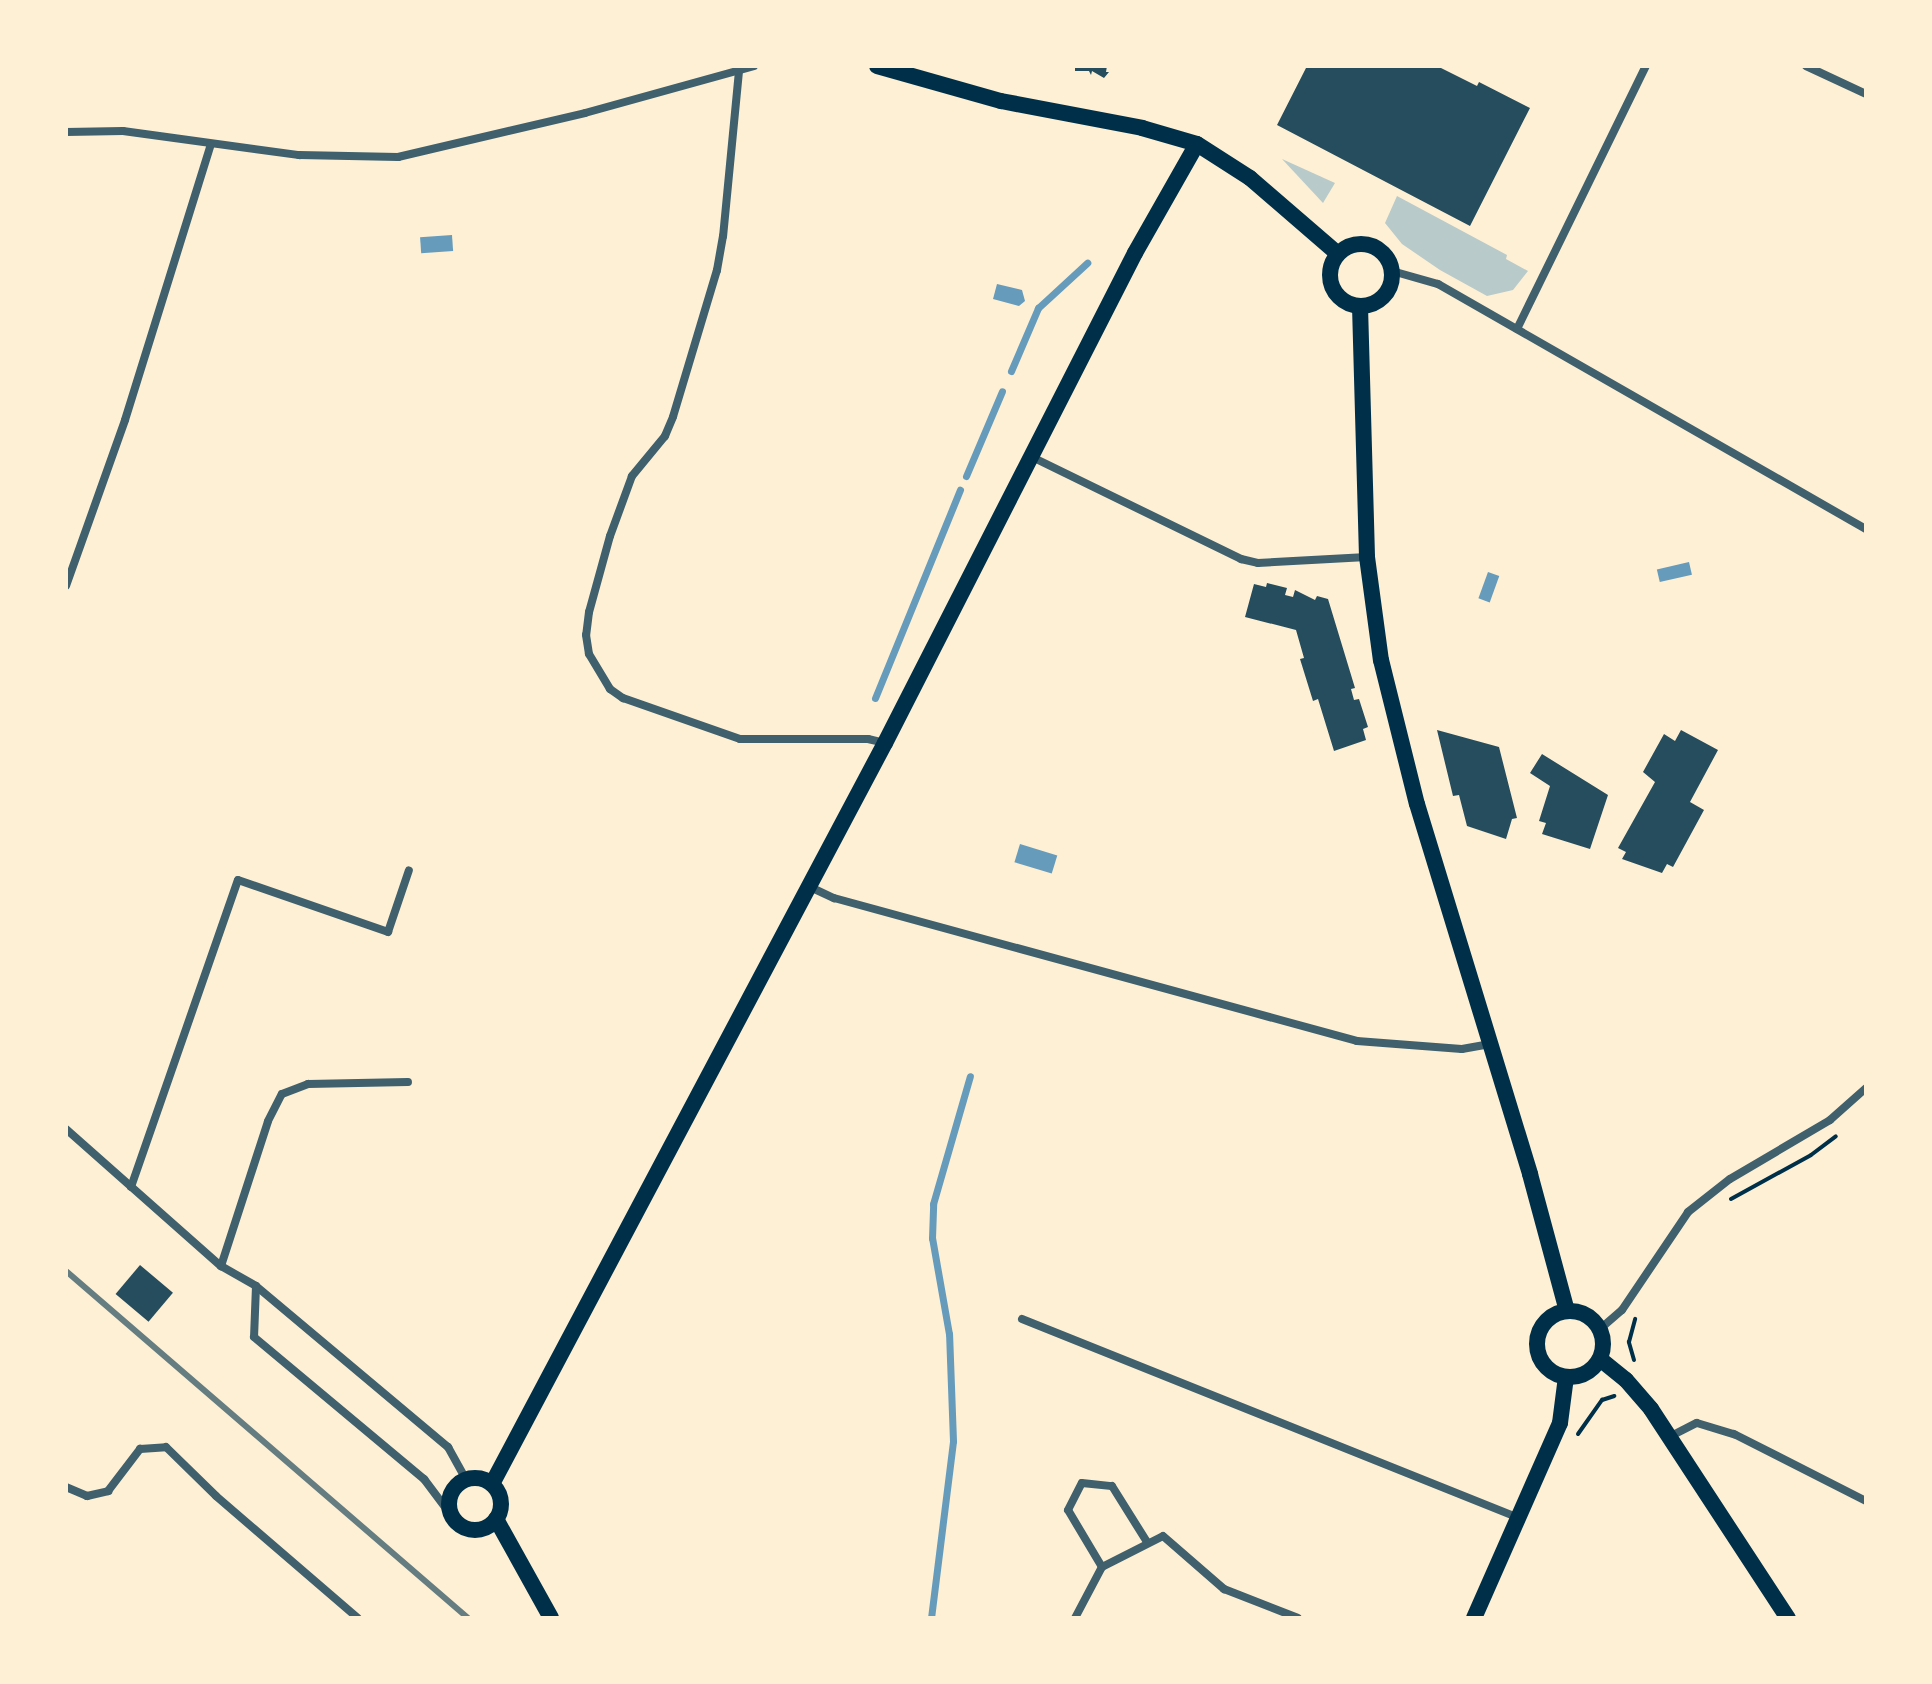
<!DOCTYPE html>
<html>
<head>
<meta charset="utf-8">
<style>
  body { margin:0 }
  #map { position:relative; width:1932px; height:1684px; overflow:hidden; background:#fdf0d5; font-family:Cabin,sans-serif }
  div>[style] { position:absolute }
  .green>* { inset:0; background:#b9caca }
  .water>* { inset:0; background:#669bbc; transform-origin:0 0 }
  .stream>* { height:7px; margin:-3.5px; padding:0 3.5px; transform-origin:3.5px; border-radius:3.5px; background:#669bbc }
  .building>* { inset:0; background:#264d5e; transform-origin:0 0 }
  .path>* { height:4px; margin:-2px; padding:0 2px; transform-origin:2px; border-radius:2px; background:#003049 }
  .minor>* { height:8px; margin:-4px; padding:0 4px; transform-origin:4px; border-radius:4px; background:#3f606c }
  .secondary>* { height:16px; margin:-8px; padding:0 8px; transform-origin:8px; border-radius:8px; background:#003049 }
  .secondary>.ring { margin:-8px; padding:0; box-sizing:content-box; background:none; border:16px solid #003049; border-radius:50% }
  .rail>* { height:6px; margin:-3px; padding:0 3px; transform-origin:3px; border-radius:3px; background:#657d81 }
  span { translate:-50% -50%; white-space:nowrap; text-align:center; line-height:1.15; -webkit-text-stroke:7px #fdf0d5; paint-order:stroke }
  .frame { position:absolute; inset:0; border:68px solid #fdf0d5; pointer-events:none }
</style>
</head>
<body>
<div id="map">
  <div class="green">
    <i style="clip-path:polygon(1282px 159px,1335px 183px,1323px 203px)"></i>
    <i style="clip-path:polygon(1397px 196px,1507px 255px,1506px 259px,1528px 271px,1513px 290px,1487px 296px,1440px 270px,1402px 244px,1385px 223px)"></i>
  </div>
  <div class="water">
    <i style="left:452px;top:235px;width:16px;height:32px;rotate:86deg"></i>
    <i style="clip-path:polygon(997px 284px,1022px 290px,1025px 301px,1019px 306px,993px 299px)"></i>
    <i style="left:1689px;top:562px;width:13px;height:33px;rotate:77deg"></i>
    <i style="left:1488px;top:572px;width:12px;height:28px;rotate:20deg"></i>
    <i style="left:1020px;top:844px;width:39px;height:19px;rotate:17deg"></i>
  </div>
  <div class="stream">
    <i style="left:1011px;top:371px;width:69px;rotate:-66.8deg"></i>
    <i style="left:1038px;top:308px;width:67px;rotate:-42.6deg"></i>
    <i style="left:966px;top:476px;width:92px;rotate:-67deg"></i>
    <i style="left:875px;top:698px;width:225px;rotate:-67.8deg"></i>
    <i style="left:931px;top:1618px;width:178px;rotate:-82.9deg"></i>
    <i style="left:953px;top:1441px;width:107px;rotate:-92.1deg"></i>
    <i style="left:949px;top:1334px;width:97px;rotate:-100deg"></i>
    <i style="left:932px;top:1238px;width:34px;rotate:-88deg"></i>
    <i style="left:933px;top:1204px;width:133px;rotate:-73.9deg"></i>
  </div>
  <div class="building">
    <i style="clip-path:polygon(1075px 66px,1107px 66px,1106px 72px,1109px 72px,1104px 78px,1092px 71px,1091px 75px,1089px 71px,1075px 71px)"></i>
    <i style="clip-path:polygon(1307px 66px,1437px 66px,1477px 86px,1479px 82px,1530px 108px,1470px 226px,1277px 125px)"></i>
    <i style="clip-path:polygon(1267px 583px,1287px 588px,1285px 595px,1293px 597px,1295px 590px,1315px 600px,1317px 596px,1328px 599px,1355px 688px,1351px 689px,1354px 700px,1359px 699px,1368px 727px,1363px 729px,1366px 740px,1334px 751px,1318px 699px,1313px 701px,1300px 659px,1304px 658px,1296px 630px,1245px 617px,1254px 584px,1266px 587px)"></i>
    <i style="clip-path:polygon(1437px 730px,1499px 747px,1517px 818px,1512px 819px,1506px 839px,1467px 826px,1459px 795px,1453px 796px)"></i>
    <i style="clip-path:polygon(1681px 730px,1718px 750px,1690px 802px,1704px 810px,1673px 867px,1667px 864px,1662px 873px,1622px 859px,1626px 852px,1618px 848px,1655px 782px,1643px 772px,1664px 734px,1675px 741px)"></i>
    <i style="clip-path:polygon(1542px 754px,1608px 795px,1590px 849px,1542px 834px,1546px 823px,1539px 821px,1550px 786px,1530px 773px)"></i>
    <i style="left:140px;top:1265px;width:43px;height:38px;rotate:40deg"></i>
  </div>
  <div class="path">
    <i style="left:1731px;top:1199px;width:91px;rotate:-28.8deg"></i>
    <i style="left:1811px;top:1155px;width:31px;rotate:-37deg"></i>
    <i style="left:1634px;top:1360px;width:19px;rotate:-106deg"></i>
    <i style="left:1629px;top:1342px;width:24px;rotate:-75deg"></i>
    <i style="left:1578px;top:1434px;width:42px;rotate:-54.8deg"></i>
    <i style="left:1602px;top:1400px;width:13px;rotate:-18deg"></i>
  </div>
  <div class="minor">
    <i style="left:1806px;top:66px;width:66px;rotate:25deg"></i>
    <i style="left:739px;top:71px;width:166px;rotate:95.5deg"></i>
    <i style="left:723px;top:236px;width:35px;rotate:100deg"></i>
    <i style="left:717px;top:270px;width:153px;rotate:106.7deg"></i>
    <i style="left:673px;top:417px;width:21px;rotate:113deg"></i>
    <i style="left:665px;top:436px;width:52px;rotate:129.5deg"></i>
    <i style="left:632px;top:476px;width:64px;rotate:110.1deg"></i>
    <i style="left:610px;top:536px;width:79px;rotate:105.4deg"></i>
    <i style="left:589px;top:612px;width:23px;rotate:97deg"></i>
    <i style="left:586px;top:635px;width:19px;rotate:81deg"></i>
    <i style="left:589px;top:654px;width:41px;rotate:59deg"></i>
    <i style="left:610px;top:689px;width:16px;rotate:35deg"></i>
    <i style="left:623px;top:698px;width:124px;rotate:19.3deg"></i>
    <i style="left:740px;top:739px;width:128px"></i>
    <i style="left:868px;top:739px;width:17px;rotate:13deg"></i>
    <i style="left:66px;top:132px;width:57px;rotate:-1deg"></i>
    <i style="left:123px;top:131px;width:178px;rotate:7.8deg"></i>
    <i style="left:299px;top:155px;width:99px;rotate:1.2deg"></i>
    <i style="left:398px;top:157px;width:192px;rotate:-13.2deg"></i>
    <i style="left:585px;top:113px;width:175px;rotate:-15.5deg"></i>
    <i style="left:1392px;top:271px;width:48px;rotate:15.8deg"></i>
    <i style="left:1438px;top:284px;width:493px;rotate:29.8deg"></i>
    <i style="left:1517px;top:329px;width:293px;rotate:-63.9deg"></i>
    <i style="left:1032px;top:457px;width:233px;rotate:26deg"></i>
    <i style="left:1241px;top:559px;width:17px;rotate:13deg"></i>
    <i style="left:1258px;top:563px;width:109px;rotate:-3.2deg"></i>
    <i style="left:66px;top:586px;width:176px;rotate:-70.4deg"></i>
    <i style="left:125px;top:420px;width:289px;rotate:-72.7deg"></i>
    <i style="left:808px;top:886px;width:29px;rotate:25deg"></i>
    <i style="left:834px;top:898px;width:542px;rotate:15.29deg"></i>
    <i style="left:1357px;top:1041px;width:105px;rotate:4.4deg"></i>
    <i style="left:1462px;top:1049px;width:27px;rotate:-10deg"></i>
    <i style="left:66px;top:1129px;width:207px;rotate:41.5deg"></i>
    <i style="left:221px;top:1266px;width:40px;rotate:29.7deg"></i>
    <i style="left:256px;top:1286px;width:251px;rotate:40deg"></i>
    <i style="left:448px;top:1447px;width:38px;rotate:61deg"></i>
    <i style="left:131px;top:1187px;width:325px;rotate:-70.8deg"></i>
    <i style="left:238px;top:880px;width:159px;rotate:19.1deg"></i>
    <i style="left:388px;top:932px;width:65px;rotate:-71.3deg"></i>
    <i style="left:221px;top:1266px;width:152px;rotate:-72deg"></i>
    <i style="left:268px;top:1121px;width:30px;rotate:-63deg"></i>
    <i style="left:282px;top:1094px;width:28px;rotate:-21deg"></i>
    <i style="left:308px;top:1084px;width:100px;rotate:-1.1deg"></i>
    <i style="left:256px;top:1286px;width:51px;rotate:92.2deg"></i>
    <i style="left:254px;top:1337px;width:222px;rotate:39.9deg"></i>
    <i style="left:424px;top:1479px;width:45px;rotate:53.1deg"></i>
    <i style="left:1022px;top:1319px;width:535px;rotate:21.82deg"></i>
    <i style="left:1600px;top:1329px;width:29px;rotate:-41deg"></i>
    <i style="left:1622px;top:1310px;width:118px;rotate:-56deg"></i>
    <i style="left:1688px;top:1212px;width:53px;rotate:-38.2deg"></i>
    <i style="left:1730px;top:1179px;width:116px;rotate:-30.5deg"></i>
    <i style="left:1830px;top:1120px;width:48px;rotate:-41.6deg"></i>
    <i style="left:1669px;top:1437px;width:31px;rotate:-27deg"></i>
    <i style="left:1697px;top:1423px;width:39px;rotate:17deg"></i>
    <i style="left:1734px;top:1434px;width:148px;rotate:26.9deg"></i>
    <i style="left:66px;top:1487px;width:23px;rotate:23deg"></i>
    <i style="left:87px;top:1496px;width:22px;rotate:-13deg"></i>
    <i style="left:108px;top:1491px;width:53px;rotate:-52.7deg"></i>
    <i style="left:140px;top:1449px;width:26px;rotate:-4deg"></i>
    <i style="left:166px;top:1447px;width:70px;rotate:44.4deg"></i>
    <i style="left:216px;top:1496px;width:187px;rotate:40.7deg"></i>
    <i style="left:1102px;top:1567px;width:66px;rotate:-120.8deg"></i>
    <i style="left:1068px;top:1510px;width:30px;rotate:-63deg"></i>
    <i style="left:1082px;top:1483px;width:30px;rotate:6deg"></i>
    <i style="left:1112px;top:1486px;width:66px;rotate:58deg"></i>
    <i style="left:1075px;top:1618px;width:58px;rotate:-62.1deg"></i>
    <i style="left:1102px;top:1567px;width:68px;rotate:-26.9deg"></i>
    <i style="left:1163px;top:1536px;width:81px;rotate:41deg"></i>
    <i style="left:1224px;top:1589px;width:79px;rotate:21.4deg"></i>
  </div>
  <div class="secondary">
    <i style="left:877px;top:66px;width:129px;rotate:15.8deg"></i>
    <i style="left:1001px;top:101px;width:144px;rotate:10.8deg"></i>
    <i style="left:1142px;top:128px;width:57px;rotate:16.2deg"></i>
    <i style="left:1197px;top:144px;width:63px;rotate:32.7deg"></i>
    <i style="left:1250px;top:178px;width:116px;rotate:40.8deg"></i>
    <i class="ring" style="left:1330px;top:244px;width:46px;height:46px"></i>
    <i style="left:1360px;top:306px;width:251px;rotate:88.4deg"></i>
    <i style="left:1367px;top:557px;width:104px;rotate:82.3deg"></i>
    <i style="left:1381px;top:660px;width:148px;rotate:76deg"></i>
    <i style="left:1417px;top:804px;width:387px;rotate:73deg"></i>
    <i style="left:1530px;top:1174px;width:142px;rotate:74.9deg"></i>
    <i class="ring" style="left:1537px;top:1311px;width:50px;height:50px"></i>
    <i style="left:1600px;top:1359px;width:33px;rotate:39deg"></i>
    <i style="left:1626px;top:1380px;width:38px;rotate:49deg"></i>
    <i style="left:1651px;top:1409px;width:250px;rotate:56.8deg"></i>
    <i class="ring" style="left:449px;top:1478px;width:36px;height:36px"></i>
    <i style="left:492px;top:1484px;width:839px;rotate:-62.06deg"></i>
    <i style="left:885px;top:743px;width:550px;rotate:-62.97deg"></i>
    <i style="left:1135px;top:253px;width:125px;rotate:-60.4deg"></i>
    <i style="left:496px;top:1519px;width:113px;rotate:60.9deg"></i>
    <i style="left:1474px;top:1618px;width:213px;rotate:-66.2deg"></i>
    <i style="left:1560px;top:1423px;width:46px;rotate:-82.6deg"></i>
  </div>
  <div class="rail">
    <i style="left:66px;top:1271px;width:531px;rotate:40.8deg"></i>
  </div>
  <div class="frame"></div>
</div>
</body>
</html>
